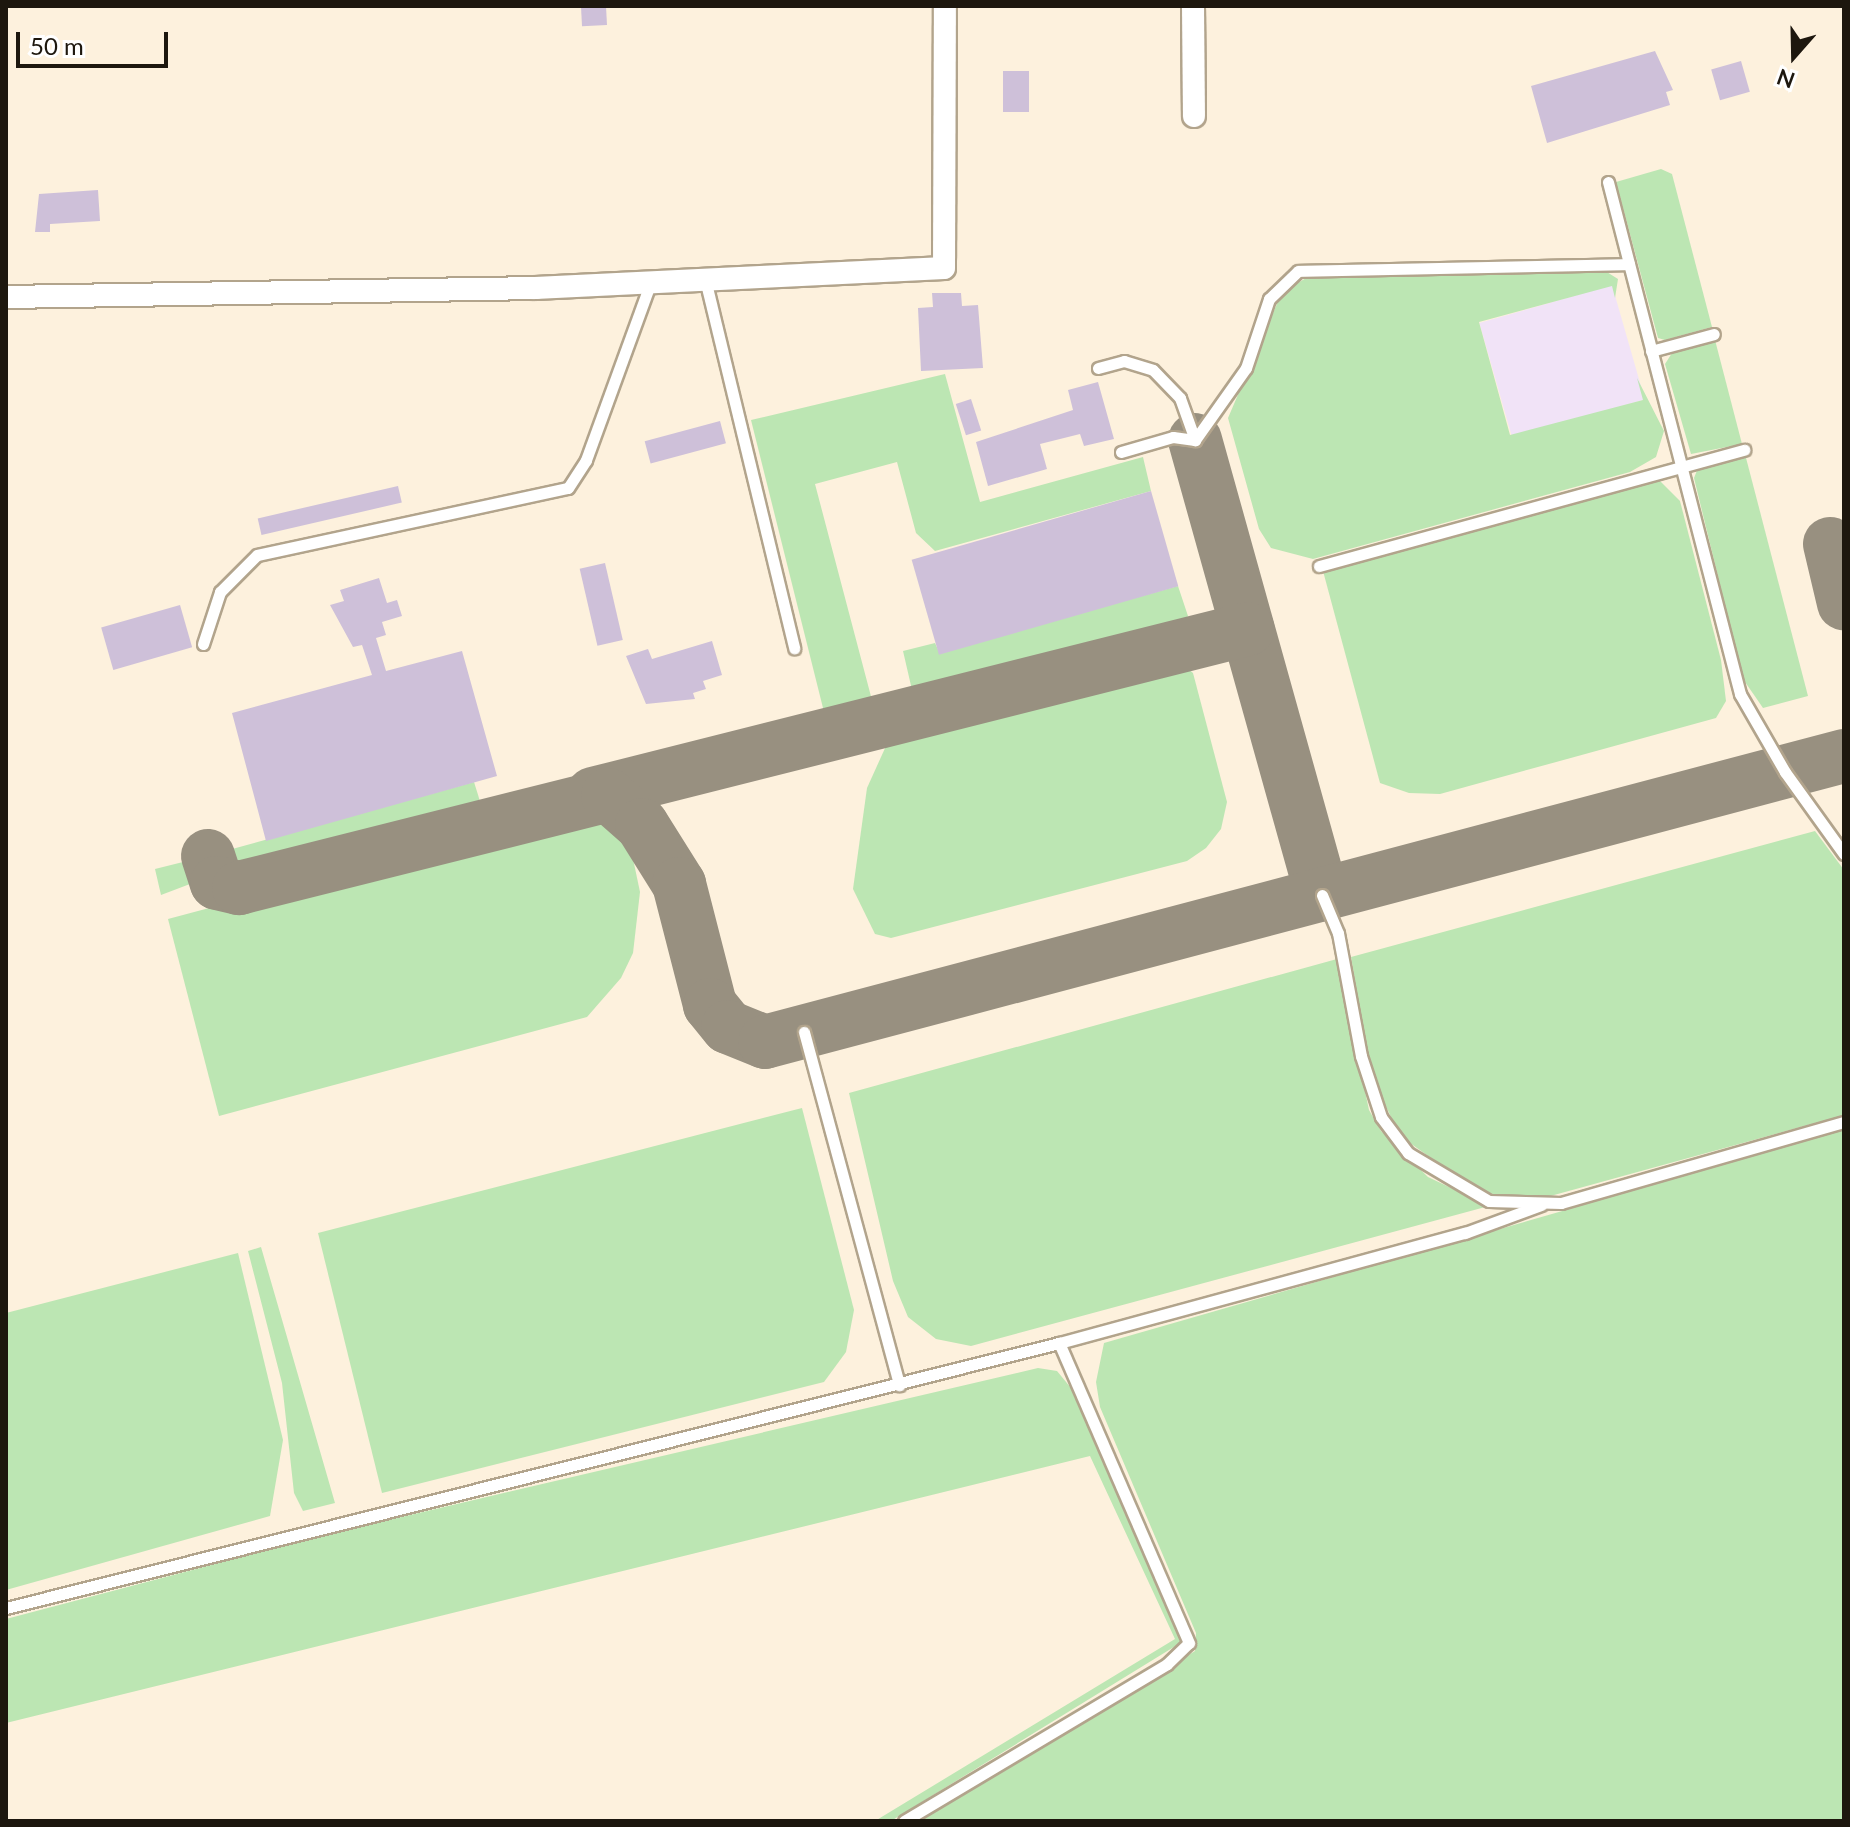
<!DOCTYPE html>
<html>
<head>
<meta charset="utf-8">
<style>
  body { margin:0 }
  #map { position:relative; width:1850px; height:1827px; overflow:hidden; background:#fdf1dd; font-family:Lato,sans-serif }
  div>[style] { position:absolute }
  .industrial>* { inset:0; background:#f1e3f7; transform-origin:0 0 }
  .green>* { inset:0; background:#bce6b3 }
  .taxiway>* { height:54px; margin:-27px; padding:0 27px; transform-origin:27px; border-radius:27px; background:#989080 }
  .building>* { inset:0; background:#cec0d9; transform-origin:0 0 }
  .roads { filter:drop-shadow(2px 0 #b2a48c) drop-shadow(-2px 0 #b2a48c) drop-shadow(0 2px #b2a48c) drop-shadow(0 -2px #b2a48c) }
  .lane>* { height:11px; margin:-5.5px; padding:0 5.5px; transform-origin:5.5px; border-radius:5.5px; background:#fff }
  .street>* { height:22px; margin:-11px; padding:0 11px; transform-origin:11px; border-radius:11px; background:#fff }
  span { translate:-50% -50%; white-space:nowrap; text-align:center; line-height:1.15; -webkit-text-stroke:6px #fff; paint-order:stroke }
  .frame { position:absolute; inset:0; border:8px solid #1d170e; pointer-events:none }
  .north { position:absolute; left:1754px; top:16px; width:80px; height:80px; -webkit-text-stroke:6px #fff; paint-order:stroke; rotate:200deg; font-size:22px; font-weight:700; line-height:32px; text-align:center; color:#1d170e }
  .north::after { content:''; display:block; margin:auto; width:28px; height:36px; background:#1d170e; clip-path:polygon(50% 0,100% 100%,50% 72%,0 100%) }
  .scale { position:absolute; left:16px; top:32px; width:152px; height:36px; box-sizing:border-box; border:4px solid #1d170e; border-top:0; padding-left:10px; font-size:24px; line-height:28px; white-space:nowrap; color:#1d170e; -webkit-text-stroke:6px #fff; paint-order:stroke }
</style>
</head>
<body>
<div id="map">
  <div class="industrial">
    <i style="left:1612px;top:285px;width:119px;height:138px;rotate:74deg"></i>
  </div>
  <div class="green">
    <i style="clip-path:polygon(1661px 169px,1672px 174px,1712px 327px,1665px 340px,1658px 338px,1616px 182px)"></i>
    <i style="clip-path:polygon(1602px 269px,1618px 279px,1615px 298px,1612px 286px,1479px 322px,1510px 435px,1643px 400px,1637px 378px,1664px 431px,1656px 457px,1630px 472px,1313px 559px,1271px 548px,1259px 529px,1228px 418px,1282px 292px,1308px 277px,1330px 275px)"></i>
    <i style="clip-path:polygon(1715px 340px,1742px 444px,1691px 454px,1665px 364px,1672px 353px)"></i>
    <i style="clip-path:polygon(945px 374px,980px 502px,1143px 457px,1151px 491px,935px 551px,916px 533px,897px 462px,815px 484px,873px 704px,825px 716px,751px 420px)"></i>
    <i style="clip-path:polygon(1745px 454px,1808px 696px,1763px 708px,1743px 679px,1694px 478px,1698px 468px)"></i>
    <i style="clip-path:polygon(1660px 481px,1680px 501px,1721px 660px,1726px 701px,1716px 718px,1440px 794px,1409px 793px,1380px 783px,1323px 571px)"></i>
    <i style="clip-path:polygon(1178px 586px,1188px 616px,1177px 630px,915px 703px,903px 651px,935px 643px,939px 652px)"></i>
    <i style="clip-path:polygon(1179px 662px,1193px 673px,1227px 802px,1221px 829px,1206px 848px,1187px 861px,891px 938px,875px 934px,853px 889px,867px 788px,886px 746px,937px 721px)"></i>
    <i style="clip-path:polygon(474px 782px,483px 811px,253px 871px,228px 861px,225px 851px)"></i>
    <i style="clip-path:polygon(563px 813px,619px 824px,628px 835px,640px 892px,633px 953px,621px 978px,587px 1017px,219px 1116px,168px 919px)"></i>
    <i style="clip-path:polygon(1815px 831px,1844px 870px,1844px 1115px,1536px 1200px,1479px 1192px,1400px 1136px,1371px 1075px,1351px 957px)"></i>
    <i style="clip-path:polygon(195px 859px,190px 884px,161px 895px,155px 869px)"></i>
    <i style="clip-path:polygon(1337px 959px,1369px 1110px,1381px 1131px,1428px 1177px,1489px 1206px,971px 1346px,936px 1339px,908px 1317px,893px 1281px,849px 1093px)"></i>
    <i style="clip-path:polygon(802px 1108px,854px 1310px,846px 1352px,824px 1382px,382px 1493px,318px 1233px)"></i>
    <i style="clip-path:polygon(1844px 1130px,1844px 1821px,918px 1821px,1195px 1651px,1196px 1633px,1100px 1407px,1096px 1382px,1104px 1343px)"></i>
    <i style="clip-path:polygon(261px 1247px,335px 1503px,303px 1511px,294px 1493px,282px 1383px,248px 1251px)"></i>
    <i style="clip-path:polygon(238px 1253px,283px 1440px,270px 1516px,6px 1590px,6px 1313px)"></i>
    <i style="clip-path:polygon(1038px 1368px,1057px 1371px,1071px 1388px,1182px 1642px,891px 1821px,875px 1821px,1175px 1639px,1090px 1456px,6px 1723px,6px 1619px,329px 1534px)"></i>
  </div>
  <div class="taxiway">
    <i style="left:1195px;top:440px;width:472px;rotate:74.4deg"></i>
    <i style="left:1830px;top:544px;width:61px;rotate:76.7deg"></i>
    <i style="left:593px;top:794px;width:675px;rotate:-14.14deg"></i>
    <i style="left:208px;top:856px;width:28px;rotate:72deg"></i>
    <i style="left:217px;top:883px;width:23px;rotate:13deg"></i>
    <i style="left:239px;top:888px;width:381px;rotate:-14.1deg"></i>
    <i style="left:608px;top:795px;width:45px;rotate:41.4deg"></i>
    <i style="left:642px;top:825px;width:70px;rotate:57.9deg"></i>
    <i style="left:679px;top:884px;width:125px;rotate:75.6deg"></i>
    <i style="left:710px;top:1005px;width:28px;rotate:51deg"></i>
    <i style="left:728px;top:1027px;width:40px;rotate:22deg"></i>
    <i style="left:765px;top:1042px;width:1116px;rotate:-14.85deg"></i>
  </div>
  <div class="building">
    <i style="left:606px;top:6px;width:19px;height:25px;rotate:87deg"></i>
    <i style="clip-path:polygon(1655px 51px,1673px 90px,1666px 92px,1670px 105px,1547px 143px,1531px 86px)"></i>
    <i style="left:1741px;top:61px;width:32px;height:31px;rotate:74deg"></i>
    <i style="left:1003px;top:71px;width:26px;height:41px"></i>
    <i style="clip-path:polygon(98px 190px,100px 221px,50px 224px,50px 232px,35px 232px,39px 194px)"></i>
    <i style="clip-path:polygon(932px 293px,961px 293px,962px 306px,978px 305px,983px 368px,921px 371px,918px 308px,933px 307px)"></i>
    <i style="clip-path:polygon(1098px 382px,1114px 439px,1084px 446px,1080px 434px,1040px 444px,1047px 469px,988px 486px,976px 442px,1073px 410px,1068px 390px)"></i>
    <i style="left:971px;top:399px;width:33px;height:16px;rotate:72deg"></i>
    <i style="left:720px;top:421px;width:23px;height:78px;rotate:75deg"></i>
    <i style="left:398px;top:486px;width:17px;height:144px;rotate:77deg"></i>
    <i style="left:1151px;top:491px;width:99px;height:249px;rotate:74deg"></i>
    <i style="left:605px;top:563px;width:79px;height:26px;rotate:77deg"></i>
    <i style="clip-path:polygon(379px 578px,387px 603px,397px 600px,402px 616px,382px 622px,386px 635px,376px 638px,386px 671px,462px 651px,497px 776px,266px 841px,232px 713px,372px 675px,362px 645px,353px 647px,330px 605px,344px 601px,340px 590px)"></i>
    <i style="left:180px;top:605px;width:44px;height:82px;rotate:74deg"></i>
    <i style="clip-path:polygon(712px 641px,722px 675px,703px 681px,706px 689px,693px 693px,695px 699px,646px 704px,626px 656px,648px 649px,652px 659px)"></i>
  </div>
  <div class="roads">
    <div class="lane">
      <i style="left:1608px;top:182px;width:529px;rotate:75.54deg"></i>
      <i style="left:1740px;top:694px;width:90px;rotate:60deg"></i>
      <i style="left:1785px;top:772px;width:101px;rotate:54.3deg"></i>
      <i style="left:705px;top:279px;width:380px;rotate:76.4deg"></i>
      <i style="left:1651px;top:351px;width:65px;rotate:-15.1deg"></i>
      <i style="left:1098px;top:368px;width:27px;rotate:-15deg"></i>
      <i style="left:1124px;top:361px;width:30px;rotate:17deg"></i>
      <i style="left:1153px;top:370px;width:39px;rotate:46deg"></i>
      <i style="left:1180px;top:398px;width:45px;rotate:70.3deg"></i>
      <i style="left:1195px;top:440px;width:88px;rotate:-54.7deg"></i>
      <i style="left:1246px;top:368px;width:73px;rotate:-71.6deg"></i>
      <i style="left:1269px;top:299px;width:40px;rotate:-44deg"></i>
      <i style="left:1298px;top:271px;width:331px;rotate:-1.2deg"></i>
      <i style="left:1121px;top:452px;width:54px;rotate:-16.1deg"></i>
      <i style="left:1173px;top:437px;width:22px;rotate:8deg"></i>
      <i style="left:1319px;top:566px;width:441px;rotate:-15.3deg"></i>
      <i style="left:203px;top:644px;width:55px;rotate:-71.9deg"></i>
      <i style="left:220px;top:592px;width:52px;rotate:-45deg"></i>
      <i style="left:257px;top:555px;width:318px;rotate:-12.2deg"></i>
      <i style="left:568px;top:488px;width:33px;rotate:-57deg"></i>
      <i style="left:586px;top:460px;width:190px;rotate:-70deg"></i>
      <i style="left:1322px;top:895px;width:41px;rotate:67.2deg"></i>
      <i style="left:1338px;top:933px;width:125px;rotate:79.4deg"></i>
      <i style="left:1361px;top:1056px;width:64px;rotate:71.8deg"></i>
      <i style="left:1381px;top:1117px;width:45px;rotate:53.1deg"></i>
      <i style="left:1408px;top:1153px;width:94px;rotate:30.7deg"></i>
      <i style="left:1489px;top:1201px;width:72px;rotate:1.6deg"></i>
      <i style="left:1561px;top:1203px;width:294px;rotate:-16deg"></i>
      <i style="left:804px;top:1032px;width:366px;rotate:74.9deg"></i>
      <i style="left:6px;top:1608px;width:1086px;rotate:-14.13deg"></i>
      <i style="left:1059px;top:1343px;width:421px;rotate:-15.2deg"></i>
      <i style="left:1465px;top:1233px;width:81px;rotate:-20.2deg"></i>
      <i style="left:904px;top:1821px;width:306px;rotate:-30.8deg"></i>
      <i style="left:1167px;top:1664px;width:30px;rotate:-44deg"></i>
      <i style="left:1189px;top:1643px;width:327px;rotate:-113.4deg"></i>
    </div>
    <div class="street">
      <i style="left:1193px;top:6px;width:110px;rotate:89.5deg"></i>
      <i style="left:6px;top:297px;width:530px;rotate:-0.97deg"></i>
      <i style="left:536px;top:288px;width:408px;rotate:-2.8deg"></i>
      <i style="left:944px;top:268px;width:262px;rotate:-89.8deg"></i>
    </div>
  </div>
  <div class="frame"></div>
  <div class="north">N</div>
  <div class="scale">50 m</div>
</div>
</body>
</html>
